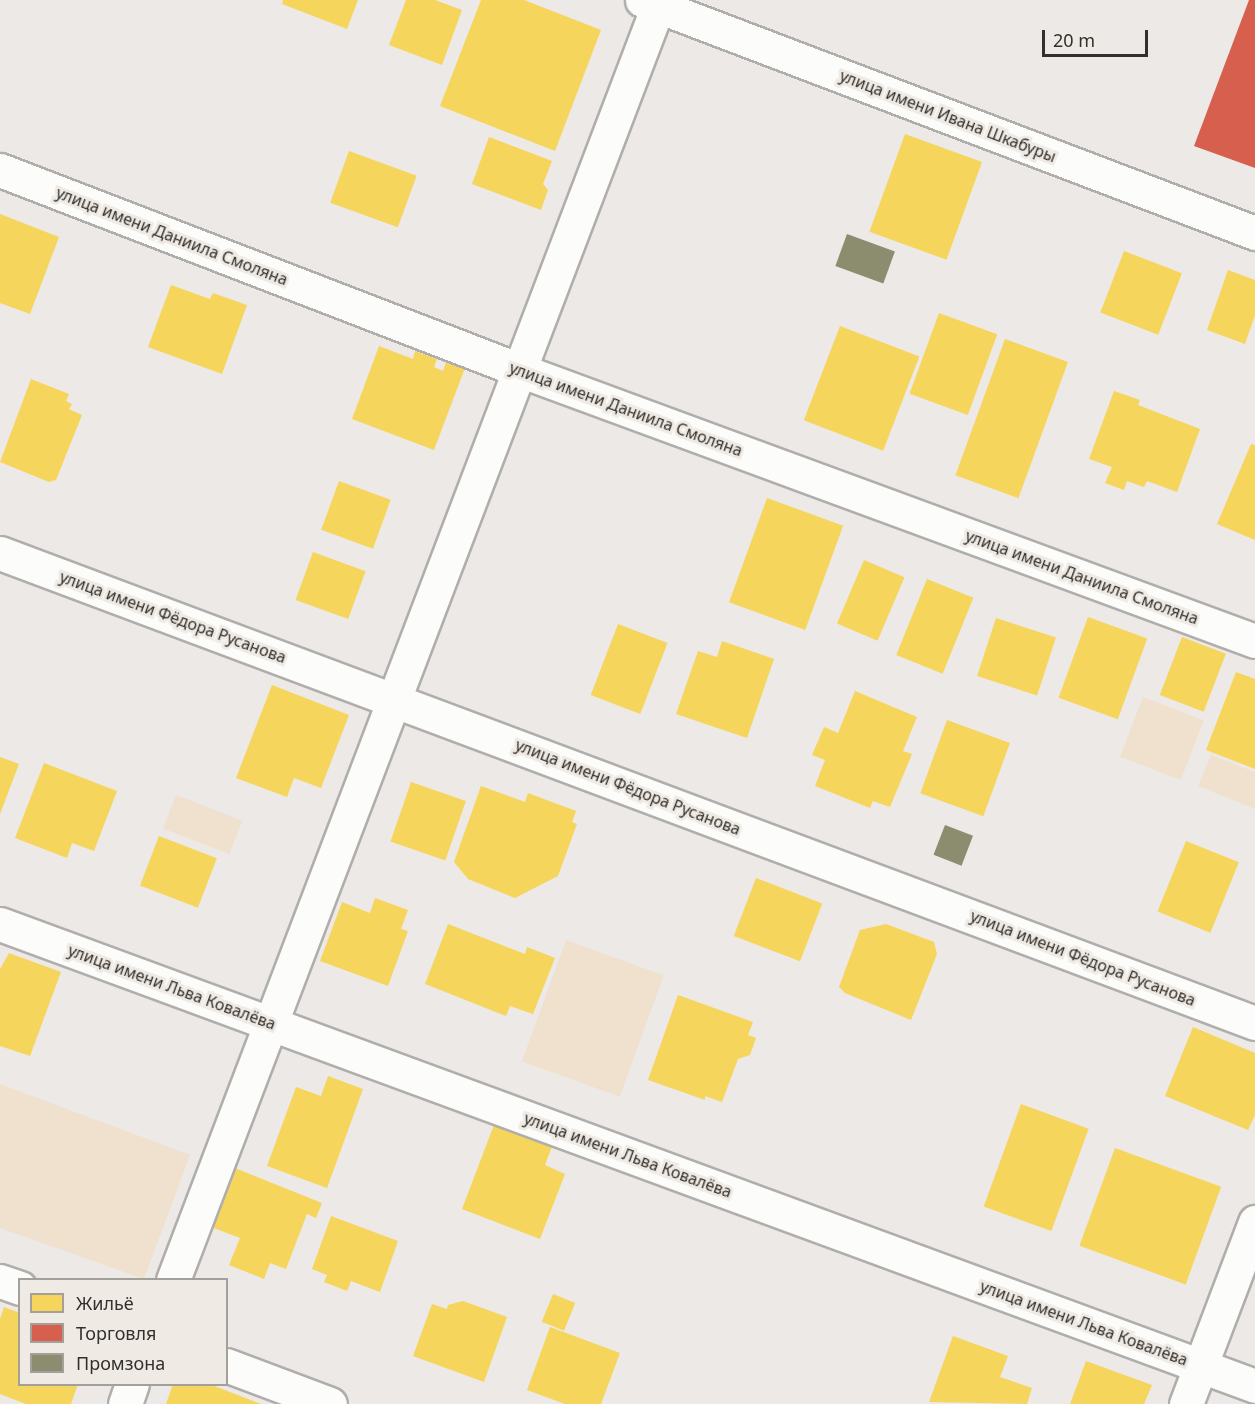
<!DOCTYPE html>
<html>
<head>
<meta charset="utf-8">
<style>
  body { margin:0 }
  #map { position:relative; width:1255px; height:1404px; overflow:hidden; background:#ece9e6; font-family:"Noto Sans",sans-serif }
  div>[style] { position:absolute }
  .green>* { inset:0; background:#efe1ce; transform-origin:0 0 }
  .homes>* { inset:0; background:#f6d55c; transform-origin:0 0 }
  .shops>* { inset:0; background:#d6604d }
  .industry>* { inset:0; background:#8c8c6e; transform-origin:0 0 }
  .roads { filter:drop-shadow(2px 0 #b0aeab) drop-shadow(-2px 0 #b0aeab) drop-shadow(0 2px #b0aeab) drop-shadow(0 -2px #b0aeab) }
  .minor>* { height:33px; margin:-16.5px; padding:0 16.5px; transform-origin:16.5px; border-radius:16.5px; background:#fcfcfb }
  span { translate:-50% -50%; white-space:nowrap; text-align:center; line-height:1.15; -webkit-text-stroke:6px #efeae3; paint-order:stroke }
  .street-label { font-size:16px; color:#32302e }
  .legend { position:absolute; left:18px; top:1278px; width:210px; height:108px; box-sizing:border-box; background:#efeae3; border:2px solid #a3a09b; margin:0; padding:8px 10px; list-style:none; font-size:18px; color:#32302e }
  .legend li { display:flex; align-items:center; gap:12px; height:30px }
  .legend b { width:30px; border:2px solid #a3a09b }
  .scale { position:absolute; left:1042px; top:30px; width:106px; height:27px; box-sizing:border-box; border:3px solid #32302e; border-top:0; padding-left:8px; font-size:18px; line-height:21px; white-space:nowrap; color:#32302e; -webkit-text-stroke:4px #efeae3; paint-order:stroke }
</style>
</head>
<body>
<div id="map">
  <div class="green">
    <i style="left:1143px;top:697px;width:65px;height:64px;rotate:21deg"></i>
    <i style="clip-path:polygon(1211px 755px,1255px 772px,1255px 809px,1198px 786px)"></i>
    <i style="left:176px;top:795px;width:71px;height:36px;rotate:21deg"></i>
    <i style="left:566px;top:940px;width:104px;height:129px;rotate:20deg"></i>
    <i style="clip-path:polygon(0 1084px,190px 1155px,144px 1279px,0 1228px)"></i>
  </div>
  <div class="homes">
    <i style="clip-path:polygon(283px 0,358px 0,347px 29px,282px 4px)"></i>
    <i style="clip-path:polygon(406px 0,435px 0,462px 10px,442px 65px,389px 45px)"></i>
    <i style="clip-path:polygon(481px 0,524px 0,601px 30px,555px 151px,440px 106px)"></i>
    <i style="left:905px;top:134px;width:82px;height:104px;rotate:20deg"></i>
    <i style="clip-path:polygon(489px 137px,552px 161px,543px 184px,548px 190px,541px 210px,472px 184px)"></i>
    <i style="left:349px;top:151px;width:72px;height:55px;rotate:20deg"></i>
    <i style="clip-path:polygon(0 214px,59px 237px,30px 314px,0 303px)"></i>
    <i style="left:1124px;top:251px;width:62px;height:66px;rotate:21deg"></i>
    <i style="clip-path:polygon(1228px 270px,1255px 280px,1255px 315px,1245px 344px,1207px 330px)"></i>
    <i style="clip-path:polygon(171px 285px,210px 299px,213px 293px,247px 305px,222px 374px,148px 347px)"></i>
    <i style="left:939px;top:313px;width:62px;height:86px;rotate:20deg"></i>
    <i style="left:840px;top:326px;width:85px;height:101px;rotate:21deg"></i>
    <i style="left:1005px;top:339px;width:67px;height:145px;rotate:20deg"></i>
    <i style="clip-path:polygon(379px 346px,413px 359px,415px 351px,437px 359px,434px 367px,443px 371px,446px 362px,465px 368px,434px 450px,352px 419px)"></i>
    <i style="clip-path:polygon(31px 379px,69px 394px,66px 401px,72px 404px,69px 409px,82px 415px,56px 480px,49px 482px,0 462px)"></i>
    <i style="clip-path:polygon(1114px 391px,1140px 400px,1138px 405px,1200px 429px,1177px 492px,1147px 481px,1144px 487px,1127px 481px,1124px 490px,1105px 483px,1112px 467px,1089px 459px)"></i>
    <i style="clip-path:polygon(1251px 444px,1255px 445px,1255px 540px,1217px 524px)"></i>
    <i style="left:339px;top:481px;width:55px;height:52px;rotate:20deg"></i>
    <i style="left:767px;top:498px;width:81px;height:111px;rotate:20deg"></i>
    <i style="left:313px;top:552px;width:56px;height:51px;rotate:20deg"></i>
    <i style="left:864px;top:560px;width:44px;height:69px;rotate:23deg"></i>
    <i style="left:927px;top:579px;width:50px;height:82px;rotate:22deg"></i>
    <i style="left:1088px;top:617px;width:63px;height:86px;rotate:20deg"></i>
    <i style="left:996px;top:618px;width:63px;height:61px;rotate:18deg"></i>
    <i style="left:618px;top:624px;width:53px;height:76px;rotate:21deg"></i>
    <i style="left:1182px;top:637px;width:47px;height:62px;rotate:21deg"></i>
    <i style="clip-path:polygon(722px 641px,774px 659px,747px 738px,676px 714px,698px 651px,717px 657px)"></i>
    <i style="clip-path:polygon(1236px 672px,1255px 679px,1255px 769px,1206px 750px)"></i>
    <i style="clip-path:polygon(272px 685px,349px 715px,321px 788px,294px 778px,287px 797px,236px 778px)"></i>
    <i style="clip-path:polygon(855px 691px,917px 717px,903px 751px,912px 754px,890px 807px,873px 801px,870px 808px,815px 786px,825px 760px,812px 755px,824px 727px,838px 733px)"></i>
    <i style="left:947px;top:720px;width:67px;height:78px;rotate:20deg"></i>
    <i style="clip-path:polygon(0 757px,19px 764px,0 814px)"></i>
    <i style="clip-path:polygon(44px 763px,117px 791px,94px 851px,72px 843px,67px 858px,15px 838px)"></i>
    <i style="left:411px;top:782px;width:58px;height:63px;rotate:19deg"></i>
    <i style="clip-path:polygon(481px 786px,525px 802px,528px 793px,576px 811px,572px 822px,577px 824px,558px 876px,515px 898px,468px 879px,454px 862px)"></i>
    <i style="left:159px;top:836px;width:62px;height:53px;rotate:21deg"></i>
    <i style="left:1186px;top:841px;width:57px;height:76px;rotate:22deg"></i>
    <i style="left:756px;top:878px;width:71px;height:62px;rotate:21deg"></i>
    <i style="clip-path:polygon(375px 898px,408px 910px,401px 929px,408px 931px,388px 986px,320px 961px,342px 902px,370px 913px)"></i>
    <i style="clip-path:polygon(448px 924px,525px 954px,527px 947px,555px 958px,533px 1014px,510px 1006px,506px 1016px,425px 984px)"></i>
    <i style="clip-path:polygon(886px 924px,934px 942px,937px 954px,911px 1020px,845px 993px,839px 987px,860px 930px)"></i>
    <i style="clip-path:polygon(9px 953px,61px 972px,30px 1056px,0 1046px,0 969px)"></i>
    <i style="clip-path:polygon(678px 995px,753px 1022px,748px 1035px,756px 1038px,750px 1055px,738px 1059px,722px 1102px,705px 1096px,705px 1100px,648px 1080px)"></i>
    <i style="clip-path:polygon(1193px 1027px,1255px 1053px,1255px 1115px,1248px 1130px,1165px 1096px)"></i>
    <i style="clip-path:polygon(328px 1076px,363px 1089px,327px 1188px,267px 1166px,296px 1087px,321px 1096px)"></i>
    <i style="left:1021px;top:1104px;width:72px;height:109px;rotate:20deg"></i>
    <i style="clip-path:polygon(497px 1117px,555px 1139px,545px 1165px,565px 1174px,540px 1239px,462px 1209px)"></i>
    <i style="left:1115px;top:1148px;width:113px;height:104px;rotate:20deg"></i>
    <i style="clip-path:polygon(235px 1168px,322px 1203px,316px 1218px,307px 1214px,286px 1269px,270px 1263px,264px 1279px,229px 1265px,240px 1238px,211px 1227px)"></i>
    <i style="clip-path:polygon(331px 1216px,398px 1241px,380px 1292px,351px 1281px,347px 1291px,324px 1282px,327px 1275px,312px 1269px)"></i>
    <i style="left:553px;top:1294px;width:24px;height:30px;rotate:22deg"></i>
    <i style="clip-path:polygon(463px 1301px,507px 1317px,484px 1382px,413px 1356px,432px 1304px,447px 1309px,448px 1305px)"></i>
    <i style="clip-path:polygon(4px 1307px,20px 1313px,20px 1384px,78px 1384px,71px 1404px,26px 1404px,0 1394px,0 1319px)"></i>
    <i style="clip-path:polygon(550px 1327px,620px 1353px,601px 1404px,565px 1404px,527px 1390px)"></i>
    <i style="clip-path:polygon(953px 1336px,1008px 1356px,1000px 1377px,1032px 1388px,1027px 1404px,929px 1402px)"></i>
    <i style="clip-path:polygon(1086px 1361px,1152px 1385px,1144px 1404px,1070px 1404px)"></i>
    <i style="clip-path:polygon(173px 1384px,209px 1384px,261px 1404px,166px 1404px)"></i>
  </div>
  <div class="shops">
    <i style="clip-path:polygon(1249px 0,1255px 0,1255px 168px,1194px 146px)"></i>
  </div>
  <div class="industry">
    <i style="left:847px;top:234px;width:51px;height:34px;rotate:20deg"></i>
    <i style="left:945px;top:825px;width:30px;height:32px;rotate:21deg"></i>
  </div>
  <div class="roads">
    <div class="minor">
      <i style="left:642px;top:0;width:656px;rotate:20.81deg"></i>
      <i style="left:0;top:170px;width:559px;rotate:21.06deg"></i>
      <i style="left:522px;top:371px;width:781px;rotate:20.22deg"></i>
      <i style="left:0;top:553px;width:1340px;rotate:20.53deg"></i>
      <i style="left:0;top:924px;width:1337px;rotate:20.21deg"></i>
      <i style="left:173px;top:1280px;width:1363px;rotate:-69.16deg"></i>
      <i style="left:0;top:1281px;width:21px;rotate:19deg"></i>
      <i style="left:226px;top:1365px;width:111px;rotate:20.6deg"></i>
      <i style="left:125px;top:1404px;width:21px;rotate:-71deg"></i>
      <i style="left:1186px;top:1404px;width:195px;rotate:-69.2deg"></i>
    </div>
  </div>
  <div class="street-label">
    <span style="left:948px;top:116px;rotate:21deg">улица имени Ивана Шкабуры</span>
    <span style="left:172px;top:236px;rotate:21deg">улица имени Даниила Смоляна</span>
    <span style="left:626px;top:409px;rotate:20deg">улица имени Даниила Смоляна</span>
    <span style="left:1082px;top:577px;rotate:20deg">улица имени Даниила Смоляна</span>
    <span style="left:173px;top:617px;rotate:20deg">улица имени Фёдора Русанова</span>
    <span style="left:628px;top:787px;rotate:21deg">улица имени Фёдора Русанова</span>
    <span style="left:1083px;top:958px;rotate:21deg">улица имени Фёдора Русанова</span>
    <span style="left:172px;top:987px;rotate:20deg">улица имени Льва Ковалёва</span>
    <span style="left:628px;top:1155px;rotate:20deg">улица имени Льва Ковалёва</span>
    <span style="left:1084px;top:1323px;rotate:20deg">улица имени Льва Ковалёва</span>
  </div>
  <ul class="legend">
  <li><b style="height:16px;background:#f6d55c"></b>Жильё</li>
  <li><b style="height:16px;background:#d6604d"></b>Торговля</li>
  <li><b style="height:16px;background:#8c8c6e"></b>Промзона</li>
  </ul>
  <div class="scale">20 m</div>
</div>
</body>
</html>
